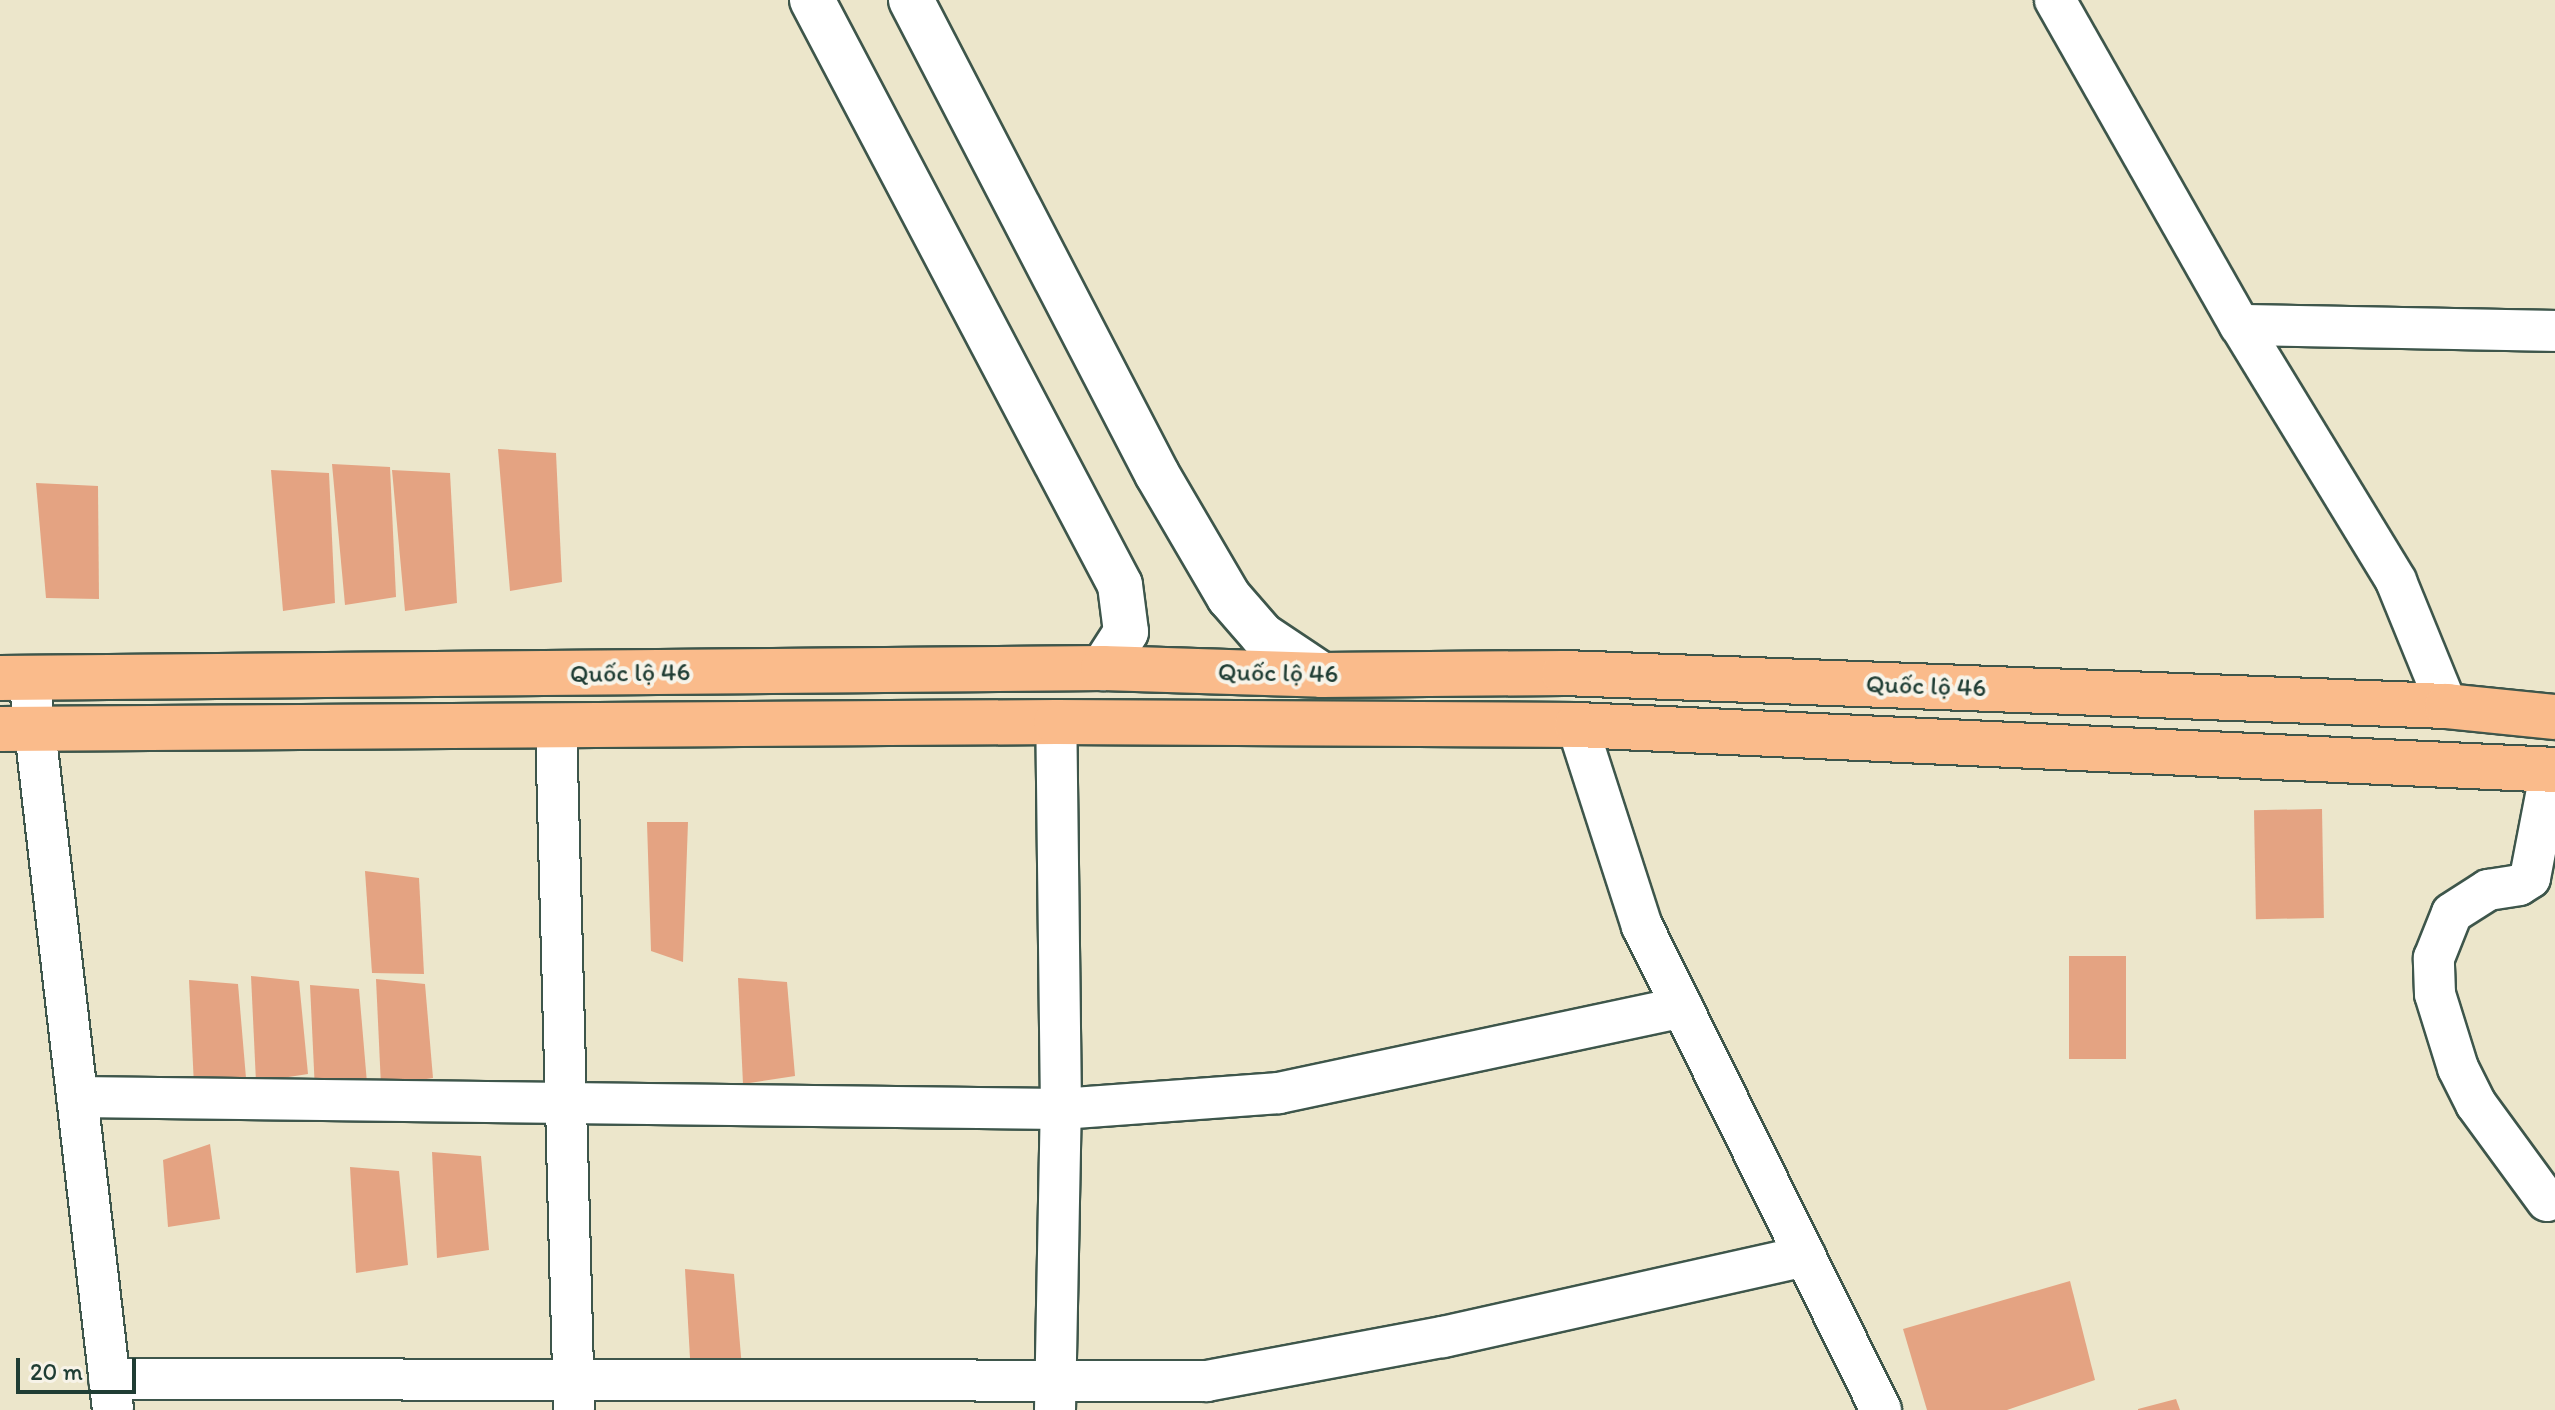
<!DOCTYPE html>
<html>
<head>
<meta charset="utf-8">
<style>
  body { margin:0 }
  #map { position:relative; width:2555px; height:1410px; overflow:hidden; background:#ece6cb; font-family:Itim,sans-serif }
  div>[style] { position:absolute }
  .building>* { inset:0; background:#e4a382; transform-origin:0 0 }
  .roads { filter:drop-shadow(2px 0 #3e564b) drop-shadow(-2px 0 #3e564b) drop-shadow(0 2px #3e564b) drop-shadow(0 -2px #3e564b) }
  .minor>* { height:40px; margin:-20px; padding:0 20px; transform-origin:20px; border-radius:20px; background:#fff }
  .tertiary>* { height:44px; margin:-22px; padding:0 22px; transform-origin:22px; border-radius:22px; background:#fff }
  .trunk>* { height:44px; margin:-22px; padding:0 22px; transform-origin:22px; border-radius:22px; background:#fabb8b }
  span { translate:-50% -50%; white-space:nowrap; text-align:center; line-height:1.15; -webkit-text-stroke:8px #f7f3e8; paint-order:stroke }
  .street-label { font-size:26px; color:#1f3d34 }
  .scale { position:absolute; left:16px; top:1358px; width:120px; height:36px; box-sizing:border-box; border:4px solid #1f3d34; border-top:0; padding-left:10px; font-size:24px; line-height:28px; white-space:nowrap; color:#1f3d34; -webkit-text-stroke:6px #f7f3e8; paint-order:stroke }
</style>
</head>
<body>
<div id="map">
  <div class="building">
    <i style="clip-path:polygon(498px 449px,556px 453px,562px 582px,510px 591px)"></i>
    <i style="clip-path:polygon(332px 464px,390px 467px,396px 597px,345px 605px)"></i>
    <i style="clip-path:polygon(271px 470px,329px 473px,335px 603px,283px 611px)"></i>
    <i style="clip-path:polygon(392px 470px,450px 473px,457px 603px,405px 611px)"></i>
    <i style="clip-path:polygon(36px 483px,98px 486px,99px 599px,46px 598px)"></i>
    <i style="left:2322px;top:809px;width:109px;height:68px;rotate:89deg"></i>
    <i style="clip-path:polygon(647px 822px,688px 822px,683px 962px,651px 951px)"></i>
    <i style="clip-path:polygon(365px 871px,419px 878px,424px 974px,372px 973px)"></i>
    <i style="left:2069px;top:956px;width:57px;height:103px"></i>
    <i style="clip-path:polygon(251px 976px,299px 981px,308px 1074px,256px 1082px)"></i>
    <i style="clip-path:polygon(738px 978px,787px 982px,795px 1076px,743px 1084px)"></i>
    <i style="clip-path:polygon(376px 979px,425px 984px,433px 1078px,381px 1086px)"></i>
    <i style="clip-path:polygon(189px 980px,238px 984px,246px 1078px,194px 1086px)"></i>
    <i style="clip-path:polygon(310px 985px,359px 989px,367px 1083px,315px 1091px)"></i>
    <i style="clip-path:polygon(210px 1144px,220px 1219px,168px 1227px,163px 1160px)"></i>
    <i style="clip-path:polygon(432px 1152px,481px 1156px,489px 1250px,437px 1258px)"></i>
    <i style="clip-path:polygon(350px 1167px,399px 1171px,408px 1265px,356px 1273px)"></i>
    <i style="clip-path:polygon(685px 1269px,734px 1274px,742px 1368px,691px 1376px)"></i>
    <i style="clip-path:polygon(2070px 1281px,2095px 1380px,2007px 1410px,1927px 1410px,1903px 1329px)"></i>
    <i style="clip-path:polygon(2176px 1399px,2180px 1410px,2138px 1410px,2138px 1409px)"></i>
  </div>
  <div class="roads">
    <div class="minor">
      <i style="left:2055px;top:0;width:374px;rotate:60.4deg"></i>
      <i style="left:2240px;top:325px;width:300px;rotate:58.6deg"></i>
      <i style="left:2396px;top:581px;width:135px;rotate:67.8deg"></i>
      <i style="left:2240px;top:325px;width:315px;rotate:1.1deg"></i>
      <i style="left:29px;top:678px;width:737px;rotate:83.45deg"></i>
      <i style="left:1577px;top:725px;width:211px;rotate:72.1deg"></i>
      <i style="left:1642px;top:926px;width:540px;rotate:63.72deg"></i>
      <i style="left:556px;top:726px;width:684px;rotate:88.49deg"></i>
      <i style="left:77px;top:1097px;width:984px;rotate:0.7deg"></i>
      <i style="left:1061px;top:1109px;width:219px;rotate:-4.2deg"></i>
      <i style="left:1279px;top:1093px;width:412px;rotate:-12deg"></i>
      <i style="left:2547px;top:1201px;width:120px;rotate:-126.2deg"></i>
      <i style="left:2476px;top:1104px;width:40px;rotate:-116.6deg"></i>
      <i style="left:2458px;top:1068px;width:77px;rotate:-107.3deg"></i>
      <i style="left:2435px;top:994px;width:36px;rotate:-92deg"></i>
      <i style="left:2434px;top:958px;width:48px;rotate:-68.2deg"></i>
      <i style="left:2452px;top:913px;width:43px;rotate:-32.6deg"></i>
      <i style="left:2488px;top:890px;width:31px;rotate:-9deg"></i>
      <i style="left:2519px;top:885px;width:13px;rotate:-32deg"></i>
      <i style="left:2530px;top:878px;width:111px;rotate:-79.1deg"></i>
      <i style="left:109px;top:1379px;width:1098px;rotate:0.1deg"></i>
      <i style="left:1207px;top:1381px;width:240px;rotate:-10.6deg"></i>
      <i style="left:1443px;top:1337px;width:371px;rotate:-12.6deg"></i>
      <i style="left:1055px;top:1410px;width:301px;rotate:-88.9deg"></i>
      <i style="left:1061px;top:1109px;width:387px;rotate:-90.7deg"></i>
    </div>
    <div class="tertiary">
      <i style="left:812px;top:0;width:661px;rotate:62.23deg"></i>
      <i style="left:1120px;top:585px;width:47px;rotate:82.7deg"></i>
      <i style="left:1126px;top:632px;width:43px;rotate:122.6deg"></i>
      <i style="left:911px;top:0;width:534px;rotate:62.57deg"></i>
      <i style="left:1157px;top:474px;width:143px;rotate:59.7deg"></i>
      <i style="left:1229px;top:597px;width:50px;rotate:49deg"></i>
      <i style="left:1262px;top:635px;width:72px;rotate:33.7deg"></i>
    </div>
    <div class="trunk">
      <i style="left:0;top:678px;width:1103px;rotate:-0.52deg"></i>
      <i style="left:1103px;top:668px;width:219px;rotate:1.8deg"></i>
      <i style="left:1322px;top:675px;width:242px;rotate:-0.5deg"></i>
      <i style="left:1564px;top:673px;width:884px;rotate:2.14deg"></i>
      <i style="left:2447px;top:706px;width:109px;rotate:5.8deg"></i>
      <i style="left:0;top:729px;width:1056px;rotate:-0.38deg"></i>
      <i style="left:1056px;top:722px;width:521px;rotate:0.33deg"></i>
      <i style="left:1577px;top:725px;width:979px;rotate:2.63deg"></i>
    </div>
  </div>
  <div class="street-label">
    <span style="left:630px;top:673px;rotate:-1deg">Quốc lộ 46</span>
    <span style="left:1278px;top:673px;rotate:1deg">Quốc lộ 46</span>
    <span style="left:1926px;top:686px;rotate:2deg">Quốc lộ 46</span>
  </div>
  <div class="scale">20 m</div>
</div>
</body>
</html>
